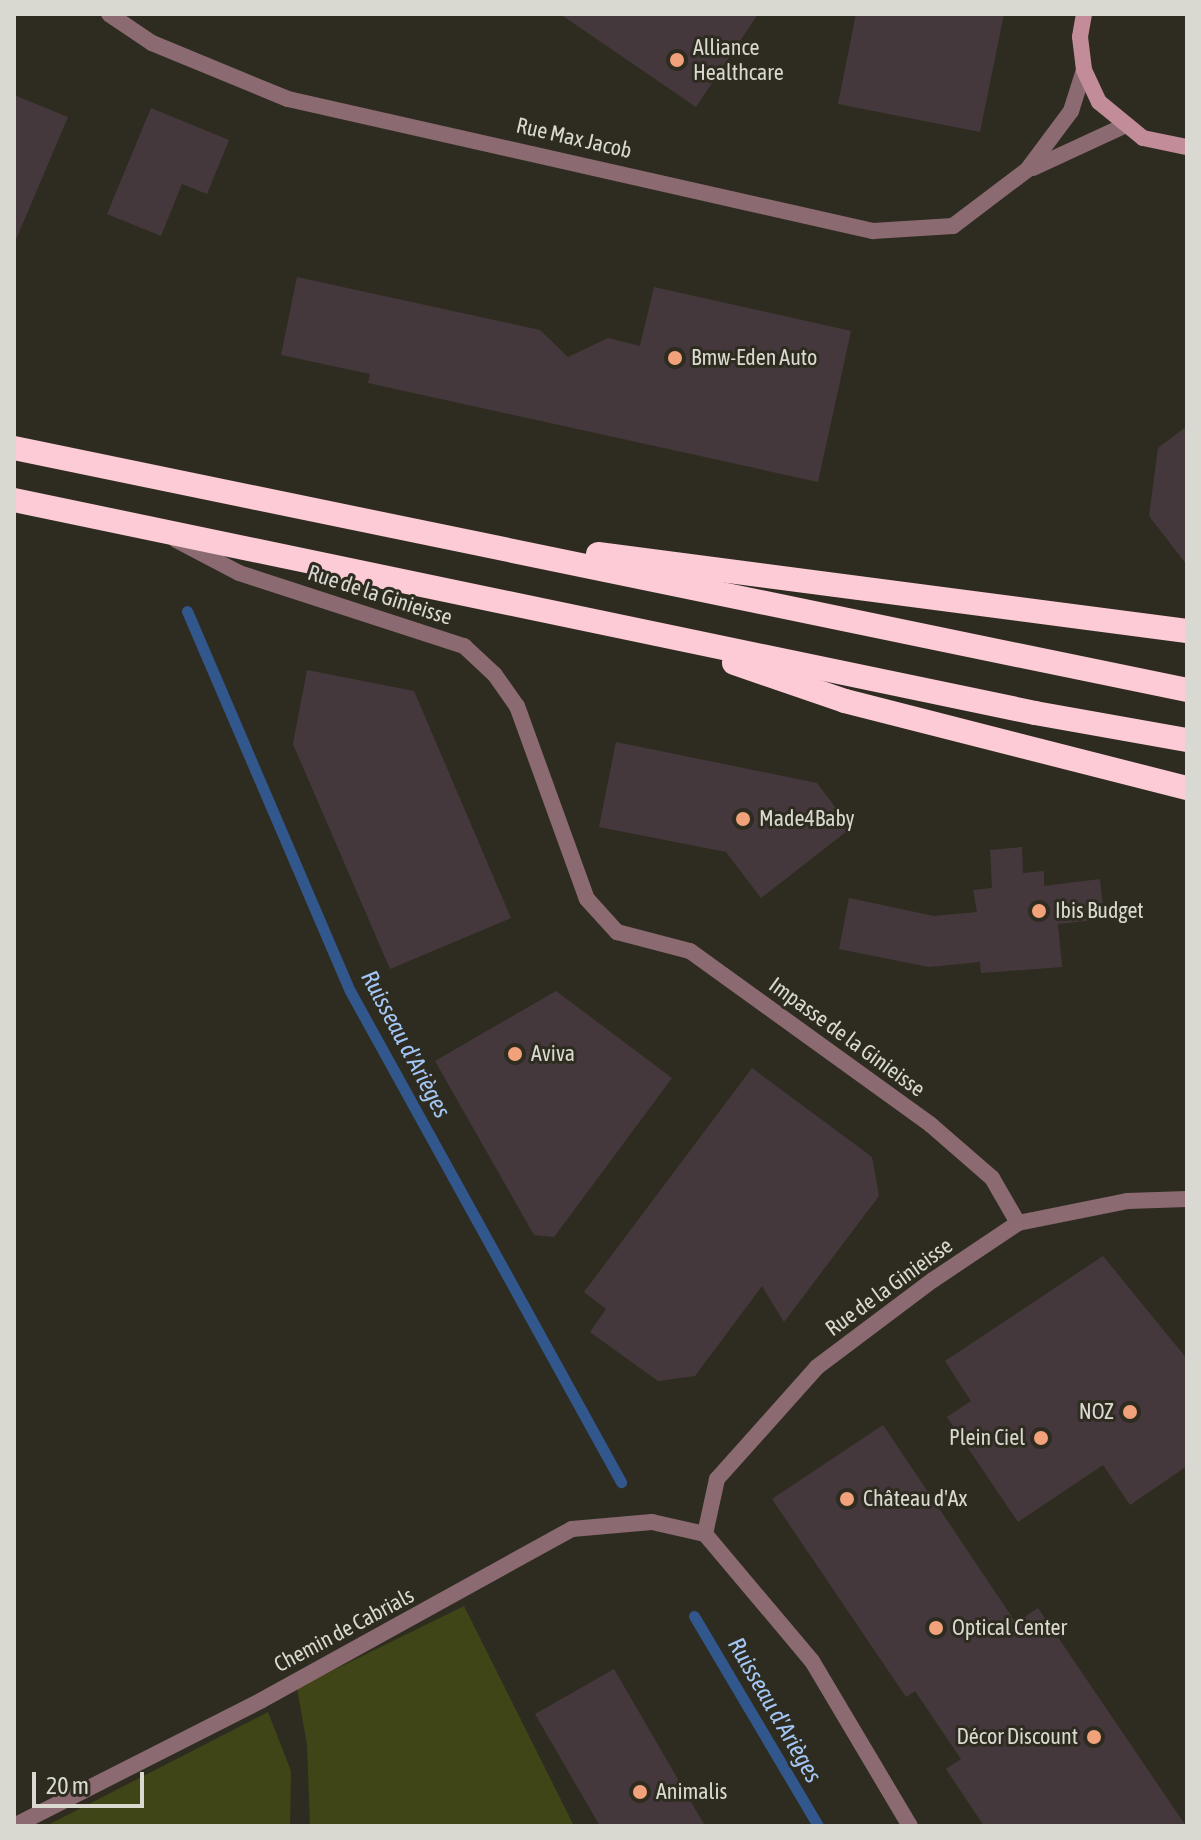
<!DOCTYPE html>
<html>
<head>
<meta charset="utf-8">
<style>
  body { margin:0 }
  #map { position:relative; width:1201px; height:1840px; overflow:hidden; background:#2e2c20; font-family:"Asap Condensed",sans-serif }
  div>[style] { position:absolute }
  .green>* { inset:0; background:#404517 }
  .stream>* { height:11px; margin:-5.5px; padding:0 5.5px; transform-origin:5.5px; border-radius:5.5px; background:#31578c }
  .building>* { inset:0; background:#45383d }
  .street>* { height:16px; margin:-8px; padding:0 8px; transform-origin:8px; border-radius:8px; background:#8b6a71 }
  .secondary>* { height:16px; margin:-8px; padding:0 8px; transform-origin:8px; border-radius:8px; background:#c28d99 }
  .highway>* { height:24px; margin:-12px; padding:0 12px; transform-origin:12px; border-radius:12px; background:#fdcbd6 }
  .dots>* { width:22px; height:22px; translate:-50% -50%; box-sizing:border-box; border:4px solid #2e2c20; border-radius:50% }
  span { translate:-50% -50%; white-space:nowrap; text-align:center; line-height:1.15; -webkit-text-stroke:6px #2e2c20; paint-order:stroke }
  .poi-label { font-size:22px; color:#d9d8d1 }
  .left { translate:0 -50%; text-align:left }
  .right { translate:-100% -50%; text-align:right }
  .street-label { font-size:22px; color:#d9d8d1 }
  .water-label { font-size:24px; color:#a4c6f5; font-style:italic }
  .frame { position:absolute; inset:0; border:16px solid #d9d8d1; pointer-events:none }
  .scale { position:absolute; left:32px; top:1772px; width:112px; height:36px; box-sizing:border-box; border:4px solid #d9d8d1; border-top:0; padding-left:10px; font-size:24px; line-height:28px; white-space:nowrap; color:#d9d8d1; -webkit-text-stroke:6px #2e2c20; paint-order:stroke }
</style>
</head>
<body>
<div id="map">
  <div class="green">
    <i style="clip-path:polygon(464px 1606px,574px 1826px,310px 1826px,307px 1745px,297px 1688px)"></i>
    <i style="clip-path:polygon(268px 1712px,291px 1771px,290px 1826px,46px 1826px)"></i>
  </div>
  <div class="stream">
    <i style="left:187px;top:611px;width:413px;rotate:66.8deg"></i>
    <i style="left:350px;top:991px;width:561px;rotate:61.1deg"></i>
    <i style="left:694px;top:1616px;width:244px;rotate:59.4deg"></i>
  </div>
  <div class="building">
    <i style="clip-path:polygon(560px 14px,758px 14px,696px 107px)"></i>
    <i style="clip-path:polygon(856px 14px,1004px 14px,980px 132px,838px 104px)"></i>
    <i style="clip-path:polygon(14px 95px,68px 117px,14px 244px)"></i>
    <i style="clip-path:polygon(151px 108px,229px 140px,207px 194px,182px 184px,161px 236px,107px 214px)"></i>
    <i style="clip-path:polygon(297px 277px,540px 330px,568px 357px,608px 338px,640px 346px,654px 287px,851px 331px,818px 482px,368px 383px,370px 374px,281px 355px)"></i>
    <i style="clip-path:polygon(1187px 426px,1187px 565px,1149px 516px,1158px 448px)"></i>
    <i style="clip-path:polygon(307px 670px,414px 691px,511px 918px,390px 969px,293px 744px)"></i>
    <i style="clip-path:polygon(616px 742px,817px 783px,851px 828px,761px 898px,726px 852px,599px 827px)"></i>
    <i style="clip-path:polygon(1022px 847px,1023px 873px,1044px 871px,1044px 886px,1100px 879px,1104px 919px,1058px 924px,1062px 967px,981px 973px,980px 962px,929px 967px,839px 949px,849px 898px,934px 916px,977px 912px,973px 890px,992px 888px,990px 850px)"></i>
    <i style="clip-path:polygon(556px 991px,672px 1078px,554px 1237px,534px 1235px,435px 1061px)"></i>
    <i style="clip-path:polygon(752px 1068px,872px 1157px,879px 1196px,784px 1322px,762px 1286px,695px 1376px,658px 1381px,590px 1332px,606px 1309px,584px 1292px)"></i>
    <i style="clip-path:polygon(1103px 1256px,1187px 1359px,1187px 1466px,1130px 1505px,1103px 1465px,1018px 1522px,947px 1417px,971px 1401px,945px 1361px)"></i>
    <i style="clip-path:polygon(883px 1425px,1016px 1623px,1038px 1608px,1186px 1826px,984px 1826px,946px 1769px,961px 1759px,915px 1691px,906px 1697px,772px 1499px)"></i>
    <i style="clip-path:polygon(614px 1669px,705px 1826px,600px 1826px,535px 1714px)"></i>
  </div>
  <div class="street">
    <i style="left:109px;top:14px;width:52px;rotate:34deg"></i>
    <i style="left:152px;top:43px;width:147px;rotate:22.4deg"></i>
    <i style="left:288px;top:99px;width:600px;rotate:12.72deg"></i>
    <i style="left:873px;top:231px;width:80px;rotate:-3.6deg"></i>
    <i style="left:953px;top:226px;width:93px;rotate:-37.1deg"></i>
    <i style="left:1027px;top:170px;width:74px;rotate:-53.3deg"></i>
    <i style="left:1071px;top:111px;width:43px;rotate:-72.4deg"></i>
    <i style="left:1033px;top:168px;width:100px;rotate:-24.8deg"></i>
    <i style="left:176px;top:540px;width:71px;rotate:27.6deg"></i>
    <i style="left:239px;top:573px;width:237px;rotate:18deg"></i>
    <i style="left:464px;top:646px;width:42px;rotate:43.1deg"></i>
    <i style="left:495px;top:675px;width:38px;rotate:55deg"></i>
    <i style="left:517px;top:706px;width:205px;rotate:70.1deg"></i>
    <i style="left:587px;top:899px;width:45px;rotate:47.7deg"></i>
    <i style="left:617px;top:932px;width:75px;rotate:14.6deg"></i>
    <i style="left:690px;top:951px;width:297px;rotate:35.8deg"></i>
    <i style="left:931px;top:1125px;width:81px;rotate:41deg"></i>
    <i style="left:992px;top:1178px;width:52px;rotate:60deg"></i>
    <i style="left:705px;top:1534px;width:56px;rotate:-77.7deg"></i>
    <i style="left:717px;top:1479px;width:150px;rotate:-48.2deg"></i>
    <i style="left:817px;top:1367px;width:145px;rotate:-36.9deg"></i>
    <i style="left:933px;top:1280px;width:102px;rotate:-33.8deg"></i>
    <i style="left:1018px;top:1223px;width:111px;rotate:-11.4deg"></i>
    <i style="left:1127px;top:1201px;width:60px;rotate:-1.9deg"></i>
    <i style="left:705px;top:1534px;width:166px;rotate:49.9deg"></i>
    <i style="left:812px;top:1661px;width:192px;rotate:59.3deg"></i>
    <i style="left:14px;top:1826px;width:278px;rotate:-26.9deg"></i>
    <i style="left:262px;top:1700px;width:354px;rotate:-28.9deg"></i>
    <i style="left:572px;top:1529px;width:80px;rotate:-5deg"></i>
    <i style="left:652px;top:1522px;width:54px;rotate:12.8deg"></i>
  </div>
  <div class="secondary">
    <i style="left:1084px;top:14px;width:23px;rotate:100deg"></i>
    <i style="left:1080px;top:37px;width:33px;rotate:83deg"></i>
    <i style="left:1084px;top:70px;width:35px;rotate:65deg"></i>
    <i style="left:1099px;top:102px;width:57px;rotate:39.3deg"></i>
    <i style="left:1143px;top:138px;width:45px;rotate:11.6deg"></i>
  </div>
  <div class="highway">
    <i style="left:14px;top:448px;width:1198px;rotate:11.66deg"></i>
    <i style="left:14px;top:500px;width:1043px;rotate:11.78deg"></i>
    <i style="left:1035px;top:713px;width:154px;rotate:10.1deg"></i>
    <i style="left:598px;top:554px;width:594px;rotate:7.45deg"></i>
    <i style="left:734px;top:663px;width:117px;rotate:18.9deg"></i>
    <i style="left:845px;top:701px;width:353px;rotate:14.3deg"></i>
  </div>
  <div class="dots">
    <i style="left:677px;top:60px;background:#f1a27b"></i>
    <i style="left:675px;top:358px;background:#f1a27b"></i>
    <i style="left:743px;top:819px;background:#f1a27b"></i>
    <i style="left:1039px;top:911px;background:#f1a27b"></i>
    <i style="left:515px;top:1054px;background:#f1a27b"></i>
    <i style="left:1130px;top:1412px;background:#f1a27b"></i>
    <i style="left:1041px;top:1438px;background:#f1a27b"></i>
    <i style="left:847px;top:1499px;background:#f1a27b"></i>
    <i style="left:936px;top:1628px;background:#f1a27b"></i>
    <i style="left:1094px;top:1737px;background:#f1a27b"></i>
    <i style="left:640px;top:1792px;background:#f1a27b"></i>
  </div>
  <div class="poi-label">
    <span class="left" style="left:693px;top:60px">Alliance<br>Healthcare</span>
    <span class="left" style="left:691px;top:358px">Bmw-Eden Auto</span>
    <span class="left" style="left:759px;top:819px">Made4Baby</span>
    <span class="left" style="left:1055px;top:911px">Ibis Budget</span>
    <span class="left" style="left:531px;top:1054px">Aviva</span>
    <span class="right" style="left:1114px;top:1412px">NOZ</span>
    <span class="right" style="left:1025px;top:1438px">Plein Ciel</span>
    <span class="left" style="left:863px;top:1499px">Château d'Ax</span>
    <span class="left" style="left:952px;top:1628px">Optical Center</span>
    <span class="right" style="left:1078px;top:1737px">Décor Discount</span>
    <span class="left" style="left:656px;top:1792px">Animalis</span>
  </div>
  <div class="street-label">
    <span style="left:574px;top:138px;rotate:13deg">Rue Max Jacob</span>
    <span style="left:380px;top:595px;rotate:18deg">Rue de la Ginieisse</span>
    <span style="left:847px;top:1037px;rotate:36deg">Impasse de la Ginieisse</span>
    <span style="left:889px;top:1287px;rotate:-36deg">Rue de la Ginieisse</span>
    <span style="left:344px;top:1630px;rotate:-28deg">Chemin de Cabrials</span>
  </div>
  <div class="water-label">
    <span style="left:406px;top:1044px;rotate:62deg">Ruisseau d'Arièges</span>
    <span style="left:775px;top:1710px;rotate:60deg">Ruisseau d'Arièges</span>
  </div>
  <div class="frame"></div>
  <div class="scale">20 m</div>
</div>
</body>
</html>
